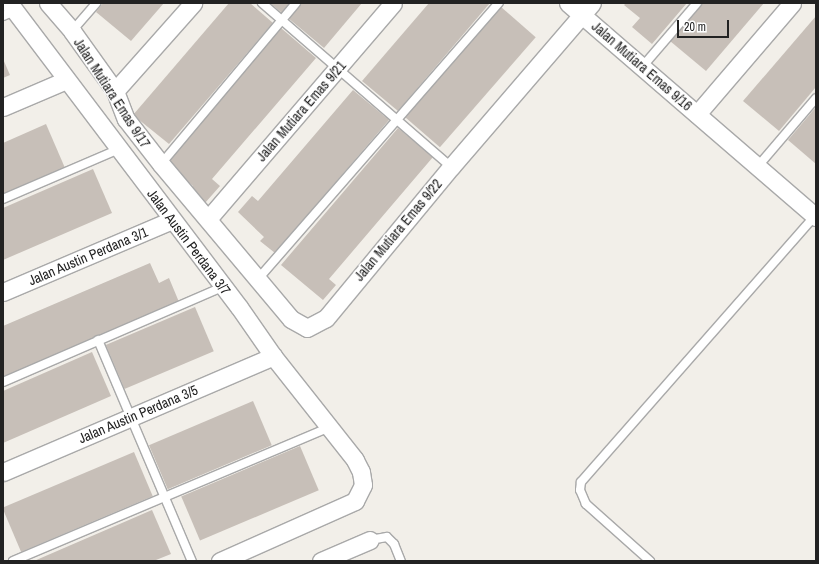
<!DOCTYPE html>
<html>
<head>
<meta charset="utf-8">
<style>
  body { margin:0 }
  #map { position:relative; width:819px; height:564px; overflow:hidden; background:#f2efe9; font-family:"Archivo Narrow",sans-serif }
  div>[style] { position:absolute }
  .building>* { inset:0; background:#c7bfb8; transform-origin:0 0 }
  .roads { filter:drop-shadow(1px 0 #a9a9a9) drop-shadow(-1px 0 #a9a9a9) drop-shadow(0 1px #a9a9a9) drop-shadow(0 -1px #a9a9a9) }
  .lane>* { height:8px; margin:-4px; padding:0 4px; transform-origin:4px; border-radius:4px; background:#fff }
  .street>* { height:17px; margin:-8.5px; padding:0 8.5px; transform-origin:8.5px; border-radius:8.5px; background:#fff }
  span { translate:-50% -50%; white-space:nowrap; text-align:center; line-height:1.15; -webkit-text-stroke:3px #fff; paint-order:stroke }
  .street-label { font-size:14px; color:#222 }
  .frame { position:absolute; inset:0; border:4px solid #222; pointer-events:none }
  .scale { position:absolute; left:677px; top:20px; width:52px; height:18px; box-sizing:border-box; border:2px solid #222; border-top:0; padding-left:5px; font-size:12px; line-height:14px; white-space:nowrap; color:#222; -webkit-text-stroke:3px #fff; paint-order:stroke }
</style>
</head>
<body>
<div id="map">
  <div class="building">
    <i style="clip-path:polygon(103px 3px,164px 3px,131px 41px,96px 12px)"></i>
    <i style="clip-path:polygon(229px 3px,250px 3px,273px 23px,169px 144px,133px 115px)"></i>
    <i style="clip-path:polygon(270px 3px,290px 3px,282px 13px)"></i>
    <i style="clip-path:polygon(302px 3px,362px 3px,324px 48px,288px 18px)"></i>
    <i style="clip-path:polygon(429px 3px,490px 3px,398px 111px,362px 81px)"></i>
    <i style="clip-path:polygon(626px 3px,687px 3px,652px 44px,632px 27px,640px 18px,624px 5px)"></i>
    <i style="clip-path:polygon(703px 3px,764px 3px,706px 71px,670px 41px)"></i>
    <i style="left:501px;top:7px;width:46px;height:146px;rotate:41deg"></i>
    <i style="clip-path:polygon(816px 16px,816px 87px,779px 131px,743px 101px)"></i>
    <i style="clip-path:polygon(281px 28px,316px 58px,212px 179px,220px 186px,205px 203px,190px 190px,193px 186px,165px 163px)"></i>
    <i style="clip-path:polygon(3px 59px,10px 75px,3px 78px)"></i>
    <i style="clip-path:polygon(353px 90px,389px 120px,275px 253px,260px 241px,264px 237px,238px 212px,252px 196px,258px 201px)"></i>
    <i style="clip-path:polygon(816px 107px,816px 164px,788px 140px)"></i>
    <i style="clip-path:polygon(46px 124px,65px 168px,3px 195px,3px 143px)"></i>
    <i style="clip-path:polygon(398px 128px,433px 157px,329px 279px,336px 285px,323px 300px,281px 265px)"></i>
    <i style="clip-path:polygon(93px 169px,112px 213px,3px 260px,3px 208px)"></i>
    <i style="clip-path:polygon(150px 263px,159px 283px,169px 278px,179px 302px,3px 378px,3px 326px)"></i>
    <i style="left:195px;top:307px;width:48px;height:97px;rotate:67deg"></i>
    <i style="clip-path:polygon(92px 352px,111px 396px,3px 443px,3px 391px)"></i>
    <i style="left:253px;top:401px;width:48px;height:113px;rotate:67deg"></i>
    <i style="left:300px;top:446px;width:48px;height:129px;rotate:67deg"></i>
    <i style="left:134px;top:452px;width:48px;height:143px;rotate:67deg"></i>
    <i style="clip-path:polygon(152px 510px,171px 554px,156px 560px,34px 561px)"></i>
  </div>
  <div class="roads">
    <div class="lane">
      <i style="left:262px;top:3px;width:250px;rotate:40.9deg"></i>
      <i style="left:3px;top:16px;width:13px;rotate:-23deg"></i>
      <i style="left:72px;top:31px;width:37px;rotate:-49deg"></i>
      <i style="left:642px;top:67px;width:84px;rotate:-49.3deg"></i>
      <i style="left:161px;top:164px;width:210px;rotate:-50deg"></i>
      <i style="left:758px;top:166px;width:89px;rotate:-49.5deg"></i>
      <i style="left:3px;top:199px;width:126px;rotate:-23.3deg"></i>
      <i style="left:258px;top:279px;width:366px;rotate:-48.9deg"></i>
      <i style="left:98px;top:340px;width:240px;rotate:67deg"></i>
      <i style="left:3px;top:382px;width:240px;rotate:-23.4deg"></i>
      <i style="left:370px;top:540px;width:17px;rotate:-10deg"></i>
      <i style="left:387px;top:537px;width:10px;rotate:45deg"></i>
      <i style="left:394px;top:544px;width:18px;rotate:68deg"></i>
      <i style="left:13px;top:561px;width:342px;rotate:-22.9deg"></i>
      <i style="left:650px;top:561px;width:86px;rotate:-138.3deg"></i>
      <i style="left:586px;top:504px;width:15px;rotate:-113deg"></i>
      <i style="left:580px;top:490px;width:8px;rotate:-83deg"></i>
      <i style="left:581px;top:482px;width:354px;rotate:-48.7deg"></i>
    </div>
    <div class="street">
      <i style="left:9px;top:3px;width:381px;rotate:52.9deg"></i>
      <i style="left:239px;top:307px;width:60px;rotate:55.2deg"></i>
      <i style="left:273px;top:356px;width:132px;rotate:51.7deg"></i>
      <i style="left:355px;top:460px;width:13px;rotate:63deg"></i>
      <i style="left:361px;top:472px;width:13px;rotate:81deg"></i>
      <i style="left:363px;top:485px;width:18px;rotate:117deg"></i>
      <i style="left:355px;top:501px;width:148px;rotate:156deg"></i>
      <i style="left:48px;top:3px;width:37px;rotate:49deg"></i>
      <i style="left:72px;top:31px;width:74px;rotate:54.4deg"></i>
      <i style="left:115px;top:91px;width:30px;rotate:69deg"></i>
      <i style="left:126px;top:119px;width:57px;rotate:52.1deg"></i>
      <i style="left:161px;top:164px;width:202px;rotate:50deg"></i>
      <i style="left:291px;top:319px;width:18px;rotate:29deg"></i>
      <i style="left:307px;top:328px;width:21px;rotate:-28deg"></i>
      <i style="left:326px;top:318px;width:196px;rotate:-50.4deg"></i>
      <i style="left:451px;top:167px;width:216px;rotate:-49.3deg"></i>
      <i style="left:568px;top:3px;width:328px;rotate:40.8deg"></i>
      <i style="left:115px;top:91px;width:118px;rotate:-48.4deg"></i>
      <i style="left:3px;top:107px;width:69px;rotate:-23.2deg"></i>
      <i style="left:697px;top:114px;width:146px;rotate:-49.4deg"></i>
      <i style="left:208px;top:219px;width:284px;rotate:-49.4deg"></i>
      <i style="left:3px;top:292px;width:184px;rotate:-23.1deg"></i>
      <i style="left:3px;top:472px;width:294px;rotate:-23.2deg"></i>
      <i style="left:321px;top:561px;width:53px;rotate:-23.2deg"></i>
    </div>
  </div>
  <div class="street-label">
    <span style="left:642px;top:66px;rotate:41deg">Jalan Mutiara Emas 9/16</span>
    <span style="left:112px;top:93px;rotate:57deg">Jalan Mutiara Emas 9/17</span>
    <span style="left:301px;top:111px;rotate:-49deg">Jalan Mutiara Emas 9/21</span>
    <span style="left:398px;top:230px;rotate:-50deg">Jalan Mutiara Emas 9/22</span>
    <span style="left:189px;top:242px;rotate:53deg">Jalan Austin Perdana 3/7</span>
    <span style="left:88px;top:256px;rotate:-23deg">Jalan Austin Perdana 3/1</span>
    <span style="left:138px;top:414px;rotate:-23deg">Jalan Austin Perdana 3/5</span>
  </div>
  <div class="frame"></div>
  <div class="scale">20 m</div>
</div>
</body>
</html>
